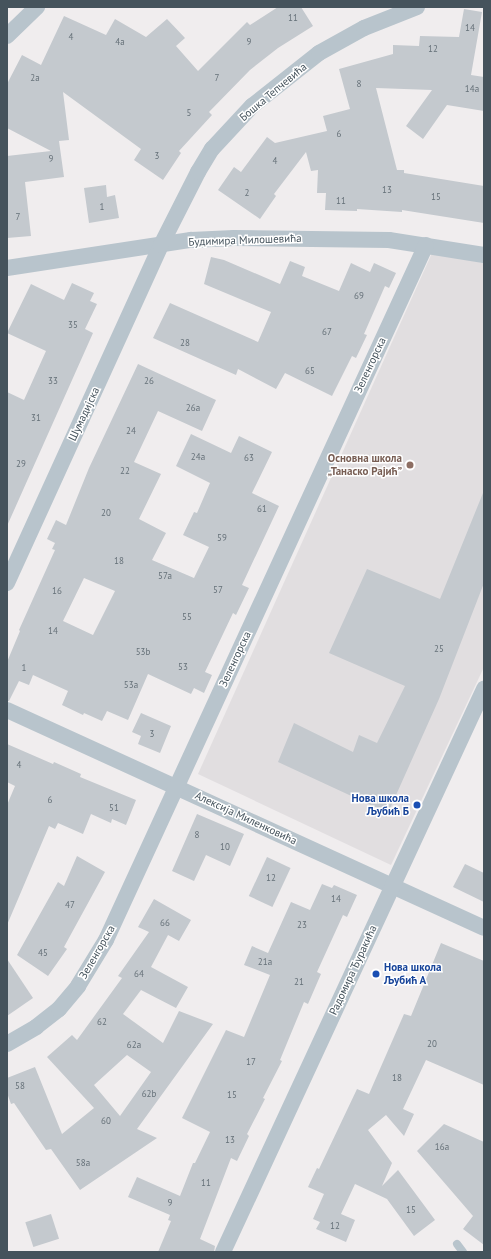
<!DOCTYPE html>
<html>
<head>
<meta charset="utf-8">
<style>
  body { margin:0 }
  #map { position:relative; width:491px; height:1259px; overflow:hidden; background:#f0edee; font-family:"PT Sans",sans-serif }
  div>[style] { position:absolute }
  .education>* { inset:0; background:#e1dee0 }
  .building>* { inset:0; background:#c4c9ce; transform-origin:0 0 }
  .service>* { height:8px; margin:-4px; padding:0 4px; transform-origin:4px; border-radius:4px; background:#b8c4cc }
  .minor>* { height:16px; margin:-8px; padding:0 8px; transform-origin:8px; border-radius:8px; background:#b8c4cc }
  .dots>* { width:11px; height:11px; translate:-50% -50%; box-sizing:border-box; border:2px solid #fff; border-radius:50% }
  span { translate:-50% -50%; white-space:nowrap; text-align:center; line-height:1.15; -webkit-text-stroke:3px #fff; paint-order:stroke }
  .number-label { font-size:9px; color:#657078 }
  .number-label span { -webkit-text-stroke-width:0 }
  .street-label { font-size:11px; color:#45535c }
  .education-label { font-size:11px; color:#785e54; font-weight:700 }
  .right { translate:-100% -50%; text-align:right }
  .transit-label { font-size:11px; color:#164399; font-weight:700 }
  .left { translate:0 -50%; text-align:left }
  .frame { position:absolute; inset:0; border:8px solid #45535c; pointer-events:none }
</style>
</head>
<body>
<div id="map">
  <div class="education">
    <i style="clip-path:polygon(432px 253px,484px 263px,484px 667px,391px 865px,198px 774px)"></i>
  </div>
  <div class="building">
    <i style="clip-path:polygon(278px 7px,301px 7px,313px 26px,278px 48px,250px 70px,209px 112px,212px 115px,179px 151px,181px 153px,163px 180px,134px 160px,141px 149px,63px 92px,69px 140px,59px 141px,64px 177px,25px 182px,31px 236px,7px 238px,7px 156px,51px 151px,7px 128px,7px 84px,22px 55px,41px 65px,64px 16px,106px 35px,115px 19px,146px 37px,167px 19px,185px 38px,176px 46px,198px 71px,247px 22px,250px 25px)"></i>
    <i style="clip-path:polygon(464px 9px,482px 12px,471px 75px,484px 77px,484px 111px,447px 105px,423px 139px,406px 126px,432px 90px,376px 88px,397px 170px,404px 170px,404px 173px,484px 186px,484px 223px,402px 210px,402px 212px,357px 209px,357px 211px,325px 210px,326px 193px,317px 193px,318px 170px,311px 171px,306px 152px,274px 194px,276px 196px,260px 219px,218px 190px,234px 167px,241px 172px,267px 137px,275px 143px,327px 131px,323px 116px,350px 109px,339px 69px,393px 54px,393px 45px,419px 46px,420px 36px,459px 37px)"></i>
    <i style="clip-path:polygon(106px 185px,107px 197px,115px 195px,119px 218px,89px 223px,84px 188px)"></i>
    <i style="clip-path:polygon(211px 257px,224px 260px,280px 284px,290px 261px,305px 267px,302px 276px,339px 291px,351px 263px,370px 272px,374px 263px,396px 273px,389px 288px,385px 286px,364px 334px,367px 335px,356px 358px,352px 356px,332px 396px,285px 373px,276px 389px,238px 369px,236px 375px,153px 338px,170px 303px,258px 342px,271px 312px,204px 284px)"></i>
    <i style="clip-path:polygon(72px 283px,94px 293px,90px 301px,97px 304px,85px 329px,93px 333px,7px 526px,7px 392px,24px 400px,46px 351px,7px 333px,31px 284px,64px 300px)"></i>
    <i style="clip-path:polygon(evenodd,138px 364px,216px 400px,202px 431px,158px 411px,134px 462px,161px 474px,139px 519px,166px 533px,152px 560px,194px 578px,209px 547px,183px 535px,194px 512px,197px 513px,210px 483px,176px 466px,191px 434px,231px 453px,239px 436px,272px 452px,252px 493px,279px 506px,242px 585px,249px 588px,236px 615px,233px 613px,205px 672px,212px 675px,204px 693px,194px 688px,191px 694px,148px 674px,128px 720px,107px 711px,102px 721px,84px 713px,83px 715px,62px 705px,68px 691px,33px 675px,29px 685px,19px 681px,9px 701px,7px 701px,7px 662px,20px 631px,19px 630px,55px 550px,52px 549px,55px 543px,47px 539px,56px 520px,66px 525px,89px 468px,138px 364px,84px 578px,115px 591px,93px 635px,63px 621px,84px 578px)"></i>
    <i style="clip-path:polygon(483px 493px,484px 583px,439px 699px,388px 813px,278px 762px,294px 723px,353px 752px,359px 735px,377px 743px,405px 686px,329px 653px,367px 569px,440px 599px)"></i>
    <i style="clip-path:polygon(141px 713px,171px 726px,160px 753px,138px 744px,141px 736px,132px 732px)"></i>
    <i style="clip-path:polygon(7px 744px,53px 764px,54px 762px,81px 774px,80px 777px,136px 800px,126px 825px,112px 819px,111px 823px,91px 814px,83px 834px,58px 823px,55px 829px,49px 826px,7px 925px,7px 805px,15px 786px,7px 782px)"></i>
    <i style="clip-path:polygon(197px 814px,244px 834px,230px 866px,206px 855px,194px 881px,172px 871px)"></i>
    <i style="clip-path:polygon(77px 856px,105px 872px,64px 947px,67px 949px,48px 976px,17px 955px,58px 882px,64px 886px)"></i>
    <i style="left:267px;top:857px;width:26px;height:43px;rotate:25deg"></i>
    <i style="clip-path:polygon(465px 864px,484px 873px,484px 902px,453px 887px)"></i>
    <i style="clip-path:polygon(322px 884px,332px 888px,334px 885px,357px 895px,347px 917px,343px 915px,317px 972px,321px 974px,308px 1004px,304px 1002px,280px 1060px,282px 1061px,263px 1098px,265px 1099px,247px 1134px,249px 1136px,237px 1161px,231px 1158px,200px 1239px,215px 1246px,214px 1252px,158px 1252px,171px 1221px,168px 1220px,170px 1215px,128px 1197px,137px 1177px,180px 1196px,193px 1163px,195px 1163px,210px 1132px,182px 1118px,226px 1030px,244px 1037px,270px 975px,244px 965px,252px 946px,268px 953px,291px 902px,310px 910px)"></i>
    <i style="clip-path:polygon(evenodd,154px 899px,191px 920px,179px 941px,168px 935px,151px 967px,188px 987px,176px 1008px,141px 990px,123px 1014px,163px 1043px,179px 1011px,213px 1024px,137px 1129px,157px 1138px,80px 1190px,51px 1149px,46px 1150px,14px 1103px,11px 1104px,7px 1093px,7px 1078px,35px 1067px,62px 1134px,94px 1108px,47px 1057px,72px 1035px,77px 1040px,122px 978px,118px 976px,149px 932px,138px 927px,154px 899px,127px 1055px,151px 1072px,120px 1116px,94px 1085px,127px 1055px)"></i>
    <i style="clip-path:polygon(441px 943px,484px 961px,484px 1085px,426px 1060px,403px 1109px,414px 1114px,404px 1136px,386px 1115px,368px 1130px,392px 1163px,382px 1186px,398px 1170px,435px 1220px,414px 1236px,387px 1199px,355px 1184px,341px 1214px,355px 1220px,346px 1242px,316px 1229px,320px 1222px,313px 1219px,324px 1194px,308px 1187px,317px 1168px,319px 1169px,357px 1089px,369px 1094px,404px 1014px,411px 1016px)"></i>
    <i style="clip-path:polygon(7px 959px,33px 998px,7px 1016px)"></i>
    <i style="clip-path:polygon(444px 1124px,484px 1142px,484px 1245px,463px 1229px,473px 1216px,417px 1151px)"></i>
    <i style="left:51px;top:1214px;width:26px;height:27px;rotate:72deg"></i>
  </div>
  <div class="service">
    <i style="left:457px;top:1244px;width:10px;rotate:53deg"></i>
  </div>
  <div class="minor">
    <i style="left:7px;top:36px;width:42px;rotate:-44deg"></i>
    <i style="left:7px;top:268px;width:186px;rotate:-8.7deg"></i>
    <i style="left:191px;top:240px;width:43px;rotate:-2.7deg"></i>
    <i style="left:234px;top:238px;width:155px;rotate:0.7deg"></i>
    <i style="left:389px;top:240px;width:96px;rotate:9deg"></i>
    <i style="left:7px;top:583px;width:371px;rotate:-65.5deg"></i>
    <i style="left:161px;top:245px;width:82px;rotate:-63.1deg"></i>
    <i style="left:198px;top:172px;width:27px;rotate:-59deg"></i>
    <i style="left:212px;top:149px;width:59px;rotate:-47.1deg"></i>
    <i style="left:252px;top:106px;width:85px;rotate:-38.3deg"></i>
    <i style="left:319px;top:53px;width:51px;rotate:-29.1deg"></i>
    <i style="left:364px;top:28px;width:57px;rotate:-21.6deg"></i>
    <i style="left:7px;top:710px;width:524px;rotate:24.56deg"></i>
    <i style="left:7px;top:1044px;width:34px;rotate:-30deg"></i>
    <i style="left:36px;top:1027px;width:29px;rotate:-38deg"></i>
    <i style="left:59px;top:1009px;width:30px;rotate:-50deg"></i>
    <i style="left:78px;top:986px;width:54px;rotate:-58.7deg"></i>
    <i style="left:106px;top:940px;width:765px;rotate:-65.28deg"></i>
    <i style="left:223px;top:1252px;width:621px;rotate:-65.13deg"></i>
  </div>
  <div class="dots">
    <i style="left:410px;top:465px;background:#8d6e63"></i>
    <i style="left:417px;top:805px;background:#1a4fb4"></i>
    <i style="left:376px;top:974px;background:#1a4fb4"></i>
  </div>
  <div class="number-label">
    <span style="left:293px;top:18px">11</span>
    <span style="left:470px;top:28px">14</span>
    <span style="left:71px;top:37px">4</span>
    <span style="left:120px;top:42px">4a</span>
    <span style="left:249px;top:42px">9</span>
    <span style="left:433px;top:49px">12</span>
    <span style="left:35px;top:78px">2a</span>
    <span style="left:217px;top:78px">7</span>
    <span style="left:359px;top:84px">8</span>
    <span style="left:472px;top:89px">14a</span>
    <span style="left:189px;top:113px">5</span>
    <span style="left:339px;top:134px">6</span>
    <span style="left:157px;top:156px">3</span>
    <span style="left:51px;top:159px">9</span>
    <span style="left:275px;top:161px">4</span>
    <span style="left:387px;top:190px">13</span>
    <span style="left:247px;top:193px">2</span>
    <span style="left:436px;top:197px">15</span>
    <span style="left:341px;top:201px">11</span>
    <span style="left:102px;top:207px">1</span>
    <span style="left:18px;top:217px">7</span>
    <span style="left:359px;top:296px">69</span>
    <span style="left:73px;top:325px">35</span>
    <span style="left:327px;top:332px">67</span>
    <span style="left:185px;top:343px">28</span>
    <span style="left:310px;top:371px">65</span>
    <span style="left:53px;top:381px">33</span>
    <span style="left:149px;top:381px">26</span>
    <span style="left:193px;top:408px">26a</span>
    <span style="left:36px;top:418px">31</span>
    <span style="left:131px;top:431px">24</span>
    <span style="left:198px;top:457px">24a</span>
    <span style="left:249px;top:458px">63</span>
    <span style="left:21px;top:464px">29</span>
    <span style="left:125px;top:471px">22</span>
    <span style="left:262px;top:509px">61</span>
    <span style="left:106px;top:513px">20</span>
    <span style="left:222px;top:538px">59</span>
    <span style="left:119px;top:561px">18</span>
    <span style="left:165px;top:576px">57a</span>
    <span style="left:218px;top:590px">57</span>
    <span style="left:57px;top:591px">16</span>
    <span style="left:187px;top:617px">55</span>
    <span style="left:53px;top:631px">14</span>
    <span style="left:439px;top:649px">25</span>
    <span style="left:143px;top:652px">53b</span>
    <span style="left:183px;top:667px">53</span>
    <span style="left:24px;top:668px">1</span>
    <span style="left:131px;top:685px">53a</span>
    <span style="left:152px;top:734px">3</span>
    <span style="left:19px;top:765px">4</span>
    <span style="left:50px;top:800px">6</span>
    <span style="left:114px;top:808px">51</span>
    <span style="left:197px;top:835px">8</span>
    <span style="left:225px;top:847px">10</span>
    <span style="left:271px;top:878px">12</span>
    <span style="left:336px;top:899px">14</span>
    <span style="left:70px;top:905px">47</span>
    <span style="left:165px;top:923px">66</span>
    <span style="left:302px;top:925px">23</span>
    <span style="left:43px;top:953px">45</span>
    <span style="left:265px;top:962px">21a</span>
    <span style="left:139px;top:974px">64</span>
    <span style="left:299px;top:982px">21</span>
    <span style="left:102px;top:1022px">62</span>
    <span style="left:432px;top:1044px">20</span>
    <span style="left:134px;top:1045px">62a</span>
    <span style="left:251px;top:1062px">17</span>
    <span style="left:397px;top:1078px">18</span>
    <span style="left:20px;top:1086px">58</span>
    <span style="left:149px;top:1094px">62b</span>
    <span style="left:232px;top:1095px">15</span>
    <span style="left:106px;top:1121px">60</span>
    <span style="left:230px;top:1140px">13</span>
    <span style="left:442px;top:1147px">16a</span>
    <span style="left:83px;top:1163px">58a</span>
    <span style="left:206px;top:1183px">11</span>
    <span style="left:170px;top:1203px">9</span>
    <span style="left:411px;top:1210px">15</span>
    <span style="left:335px;top:1226px">12</span>
  </div>
  <div class="street-label">
    <span style="left:273px;top:92px;rotate:-40deg">Бошка Тепчевића</span>
    <span style="left:245px;top:240px;rotate:-2deg">Будимира Милошевића</span>
    <span style="left:370px;top:365px;rotate:-65deg">Зеленгорска</span>
    <span style="left:84px;top:414px;rotate:-65deg">Шумадијска</span>
    <span style="left:235px;top:659px;rotate:-65deg">Зеленгорска</span>
    <span style="left:246px;top:818px;rotate:25deg">Алексија Миленковића</span>
    <span style="left:97px;top:952px;rotate:-60deg">Зеленгорска</span>
    <span style="left:353px;top:970px;rotate:-65deg">Радомира Ђуракића</span>
  </div>
  <div class="education-label">
    <span class="right" style="left:402px;top:465px">Основна школа<br>„Танаско Рајић”</span>
  </div>
  <div class="transit-label">
    <span class="right" style="left:409px;top:805px">Нова школа<br>Љубић Б</span>
    <span class="left" style="left:384px;top:974px">Нова школа<br>Љубић А</span>
  </div>
  <div class="frame"></div>
</div>
</body>
</html>
